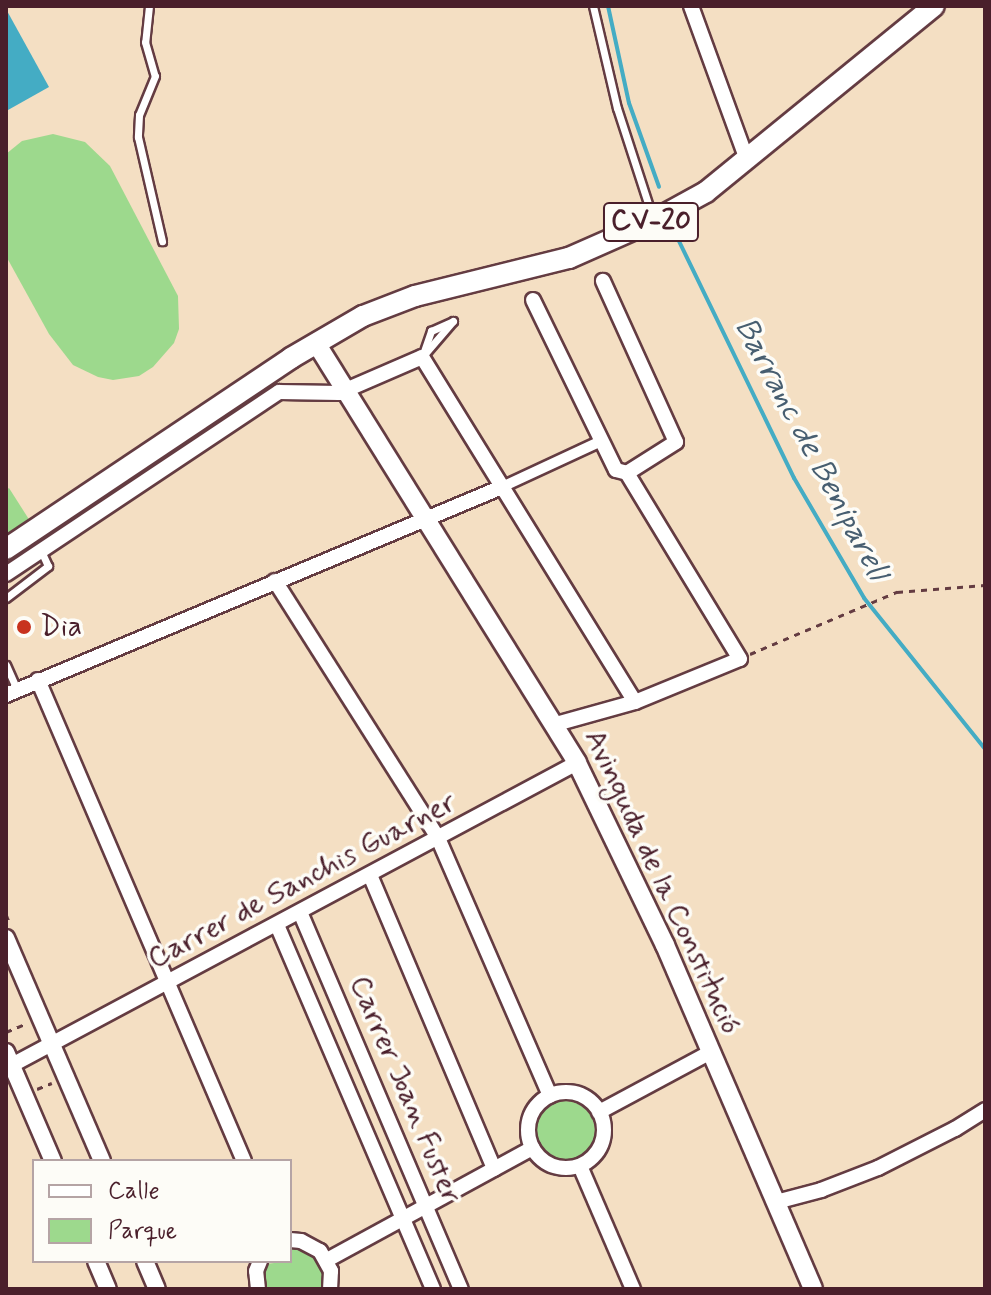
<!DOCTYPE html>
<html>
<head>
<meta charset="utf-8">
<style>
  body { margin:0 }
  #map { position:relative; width:991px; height:1295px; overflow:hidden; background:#f4dfc3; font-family:Mynerve,sans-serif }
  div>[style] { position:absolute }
  .green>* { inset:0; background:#9dd98d }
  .round { border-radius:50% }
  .water>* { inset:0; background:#44acc4 }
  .stream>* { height:4px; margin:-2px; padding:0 2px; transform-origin:2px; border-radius:2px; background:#44acc4 }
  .path>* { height:3px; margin-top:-1.5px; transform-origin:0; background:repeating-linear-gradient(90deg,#643c42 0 6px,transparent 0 12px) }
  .roads { filter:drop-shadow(2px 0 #643c42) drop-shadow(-2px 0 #643c42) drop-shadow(0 2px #643c42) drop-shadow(0 -2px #643c42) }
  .service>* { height:7px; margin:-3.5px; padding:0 3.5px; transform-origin:3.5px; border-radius:3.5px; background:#fff }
  .pedestrian>* { height:10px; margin:-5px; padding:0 5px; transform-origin:5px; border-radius:5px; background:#fff }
  .minor>* { height:14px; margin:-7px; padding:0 7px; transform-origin:7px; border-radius:7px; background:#fff }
  .minor>.ring { margin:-7px; padding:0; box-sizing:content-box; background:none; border:14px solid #fff; border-radius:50% }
  .tertiary>* { height:16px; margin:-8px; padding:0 8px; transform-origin:8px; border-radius:8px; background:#fff }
  .secondary>* { height:18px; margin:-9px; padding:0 9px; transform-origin:9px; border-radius:9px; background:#fff }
  .primary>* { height:20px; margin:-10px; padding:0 10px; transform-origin:10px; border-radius:10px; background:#fff }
  .dots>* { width:22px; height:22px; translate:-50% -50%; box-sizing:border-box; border:4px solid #fdfcf7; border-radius:50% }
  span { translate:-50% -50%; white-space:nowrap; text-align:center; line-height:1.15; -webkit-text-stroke:7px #fdfcf7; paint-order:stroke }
  .shield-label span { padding:2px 6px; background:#fdfcf7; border:2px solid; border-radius:6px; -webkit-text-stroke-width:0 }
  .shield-label { font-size:28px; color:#4a1f2b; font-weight:700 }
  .poi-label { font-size:30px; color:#4a1f2b }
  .left { translate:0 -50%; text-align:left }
  .street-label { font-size:30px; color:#4a1f2b }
  .water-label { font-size:32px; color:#475e70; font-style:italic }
  .frame { position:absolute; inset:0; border:8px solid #4a1f2b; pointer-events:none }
  .legend { position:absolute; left:32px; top:1159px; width:260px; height:104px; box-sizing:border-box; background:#fdfcf7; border:2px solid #b5a4a5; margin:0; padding:10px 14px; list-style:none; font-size:24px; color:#4a1f2b }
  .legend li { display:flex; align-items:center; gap:16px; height:40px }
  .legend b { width:40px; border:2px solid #b5a4a5 }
</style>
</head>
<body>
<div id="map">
  <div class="green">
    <i style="clip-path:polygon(53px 134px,85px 142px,110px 166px,178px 296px,179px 329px,174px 343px,153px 367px,139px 376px,113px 380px,98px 377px,73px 365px,49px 334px,6px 256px,6px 154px,22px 141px)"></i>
    <i style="clip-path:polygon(9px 488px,30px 521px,6px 539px,6px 490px)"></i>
    <i class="round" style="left:535px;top:1101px;width:60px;height:60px"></i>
    <i style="clip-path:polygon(290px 1247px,309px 1252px,317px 1258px,324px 1278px,321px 1289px,265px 1289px,263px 1273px,266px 1264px,290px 1261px)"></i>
  </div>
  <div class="water">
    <i style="clip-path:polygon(6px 9px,49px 87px,8px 110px,6px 107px)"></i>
  </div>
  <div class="stream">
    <i style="left:608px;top:6px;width:99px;rotate:77.8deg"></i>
    <i style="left:629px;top:103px;width:89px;rotate:70.3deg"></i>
    <i style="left:676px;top:235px;width:270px;rotate:64.1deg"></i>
    <i style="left:794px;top:478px;width:139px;rotate:59.7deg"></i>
    <i style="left:864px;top:598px;width:193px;rotate:51.3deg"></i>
  </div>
  <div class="path">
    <i style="left:750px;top:654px;width:160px;rotate:-22.9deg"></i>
    <i style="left:897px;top:592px;width:88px;rotate:-4.5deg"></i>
    <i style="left:6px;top:914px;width:9px;rotate:69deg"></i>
    <i style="left:6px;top:1032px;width:23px;rotate:-23deg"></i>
    <i style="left:37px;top:1089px;width:16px;rotate:-22deg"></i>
  </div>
  <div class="roads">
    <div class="service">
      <i style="left:149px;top:6px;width:36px;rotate:96deg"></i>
      <i style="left:145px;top:42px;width:35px;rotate:74deg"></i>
      <i style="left:155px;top:76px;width:42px;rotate:112.3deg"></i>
      <i style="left:139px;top:115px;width:22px;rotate:93deg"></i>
      <i style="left:138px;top:137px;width:107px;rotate:77deg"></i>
      <i style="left:593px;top:6px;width:105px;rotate:76.8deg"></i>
      <i style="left:617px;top:108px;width:117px;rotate:72deg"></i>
      <i style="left:453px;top:321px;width:48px;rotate:130.7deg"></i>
      <i style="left:422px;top:357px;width:28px;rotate:-71deg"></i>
      <i style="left:431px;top:331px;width:24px;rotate:-24deg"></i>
      <i style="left:6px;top:598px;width:53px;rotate:-37.3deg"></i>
      <i style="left:48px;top:566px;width:17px;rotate:-115deg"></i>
      <i style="left:6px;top:665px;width:27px;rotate:66deg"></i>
    </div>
    <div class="pedestrian">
      <i style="left:502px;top:487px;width:109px;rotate:-24.9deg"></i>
    </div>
    <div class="minor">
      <i style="left:691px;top:6px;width:164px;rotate:70deg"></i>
      <i style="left:533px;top:300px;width:189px;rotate:64deg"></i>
      <i style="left:616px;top:470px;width:11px;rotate:15deg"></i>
      <i style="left:627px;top:473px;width:58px;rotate:-32.3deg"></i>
      <i style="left:676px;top:442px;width:177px;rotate:-114.4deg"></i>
      <i style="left:6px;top:574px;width:328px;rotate:-33.7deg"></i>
      <i style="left:279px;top:392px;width:60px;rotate:1deg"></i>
      <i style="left:339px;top:393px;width:90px;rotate:-23.4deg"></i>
      <i style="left:422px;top:357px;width:405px;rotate:58.3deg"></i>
      <i style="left:275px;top:581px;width:304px;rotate:57.6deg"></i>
      <i style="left:438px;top:838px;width:281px;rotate:66.5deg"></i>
      <i style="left:38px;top:680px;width:523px;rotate:66.82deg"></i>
      <i style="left:6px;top:695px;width:538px;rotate:-22.75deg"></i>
      <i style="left:556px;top:724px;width:82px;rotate:-15.6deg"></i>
      <i style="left:635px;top:702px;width:113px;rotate:-22.3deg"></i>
      <i style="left:740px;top:659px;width:218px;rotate:-121.3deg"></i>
      <i style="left:370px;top:875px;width:319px;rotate:67.1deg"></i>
      <i style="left:300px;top:912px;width:410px;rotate:66.9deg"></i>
      <i style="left:277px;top:925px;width:396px;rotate:66.8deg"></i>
      <i style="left:12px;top:1065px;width:641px;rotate:-28.13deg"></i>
      <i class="ring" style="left:528px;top:1092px;width:62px;height:62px"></i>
      <i style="left:599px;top:1112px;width:127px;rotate:-28.2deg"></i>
      <i style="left:580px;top:1166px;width:134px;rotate:66.7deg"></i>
      <i style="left:776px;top:1202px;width:47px;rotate:-14.9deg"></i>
      <i style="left:821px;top:1190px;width:61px;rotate:-21.1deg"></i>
      <i style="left:878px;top:1168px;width:86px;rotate:-26.9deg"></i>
      <i style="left:955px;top:1129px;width:36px;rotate:-32deg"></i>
      <i style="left:290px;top:1240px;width:11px;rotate:5deg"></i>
      <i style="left:301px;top:1241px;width:21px;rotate:28deg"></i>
      <i style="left:320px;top:1251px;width:23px;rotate:61deg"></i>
      <i style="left:331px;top:1271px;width:18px;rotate:93deg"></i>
      <i style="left:327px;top:1260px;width:234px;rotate:-28.6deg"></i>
      <i style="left:258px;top:1289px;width:18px;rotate:-96deg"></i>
      <i style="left:256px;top:1271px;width:11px;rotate:-68deg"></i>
    </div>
    <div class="tertiary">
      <i style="left:6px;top:938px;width:243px;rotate:66.7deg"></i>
      <i style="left:6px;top:1052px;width:119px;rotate:66.7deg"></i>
      <i style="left:96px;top:1261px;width:30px;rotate:67deg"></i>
      <i style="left:145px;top:1261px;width:30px;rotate:67deg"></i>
    </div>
    <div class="secondary">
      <i style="left:316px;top:343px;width:494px;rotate:58.1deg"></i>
      <i style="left:577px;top:763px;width:202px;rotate:64.2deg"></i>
      <i style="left:665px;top:945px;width:374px;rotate:66.7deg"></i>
    </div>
    <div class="primary">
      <i style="left:6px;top:549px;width:343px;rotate:-33.8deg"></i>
      <i style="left:291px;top:358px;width:83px;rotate:-30.3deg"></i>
      <i style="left:363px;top:316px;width:56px;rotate:-21deg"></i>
      <i style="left:415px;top:296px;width:159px;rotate:-13.9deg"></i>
      <i style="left:569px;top:258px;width:92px;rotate:-23.8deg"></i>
      <i style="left:653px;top:221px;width:60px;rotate:-28.7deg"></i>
      <i style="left:706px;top:192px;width:294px;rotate:-39.2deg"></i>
    </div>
  </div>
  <div class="dots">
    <i style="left:24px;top:627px;background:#c8321e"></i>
  </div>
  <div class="shield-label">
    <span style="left:651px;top:222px">CV-20</span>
  </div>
  <div class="poi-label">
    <span class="left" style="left:40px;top:627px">Dia</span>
  </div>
  <div class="street-label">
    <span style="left:302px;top:881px;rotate:-28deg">Carrer de Sanchis Guarner</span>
    <span style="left:662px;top:882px;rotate:65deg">Avinguda de la Constitució</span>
    <span style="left:405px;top:1090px;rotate:67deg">Carrer Joan Fuster</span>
  </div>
  <div class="water-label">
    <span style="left:811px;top:449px;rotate:62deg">Barranc de Beniparell</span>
  </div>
  <div class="frame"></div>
  <ul class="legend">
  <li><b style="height:10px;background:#fff"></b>Calle</li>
  <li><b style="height:22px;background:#9dd98d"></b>Parque</li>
  </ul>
</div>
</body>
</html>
